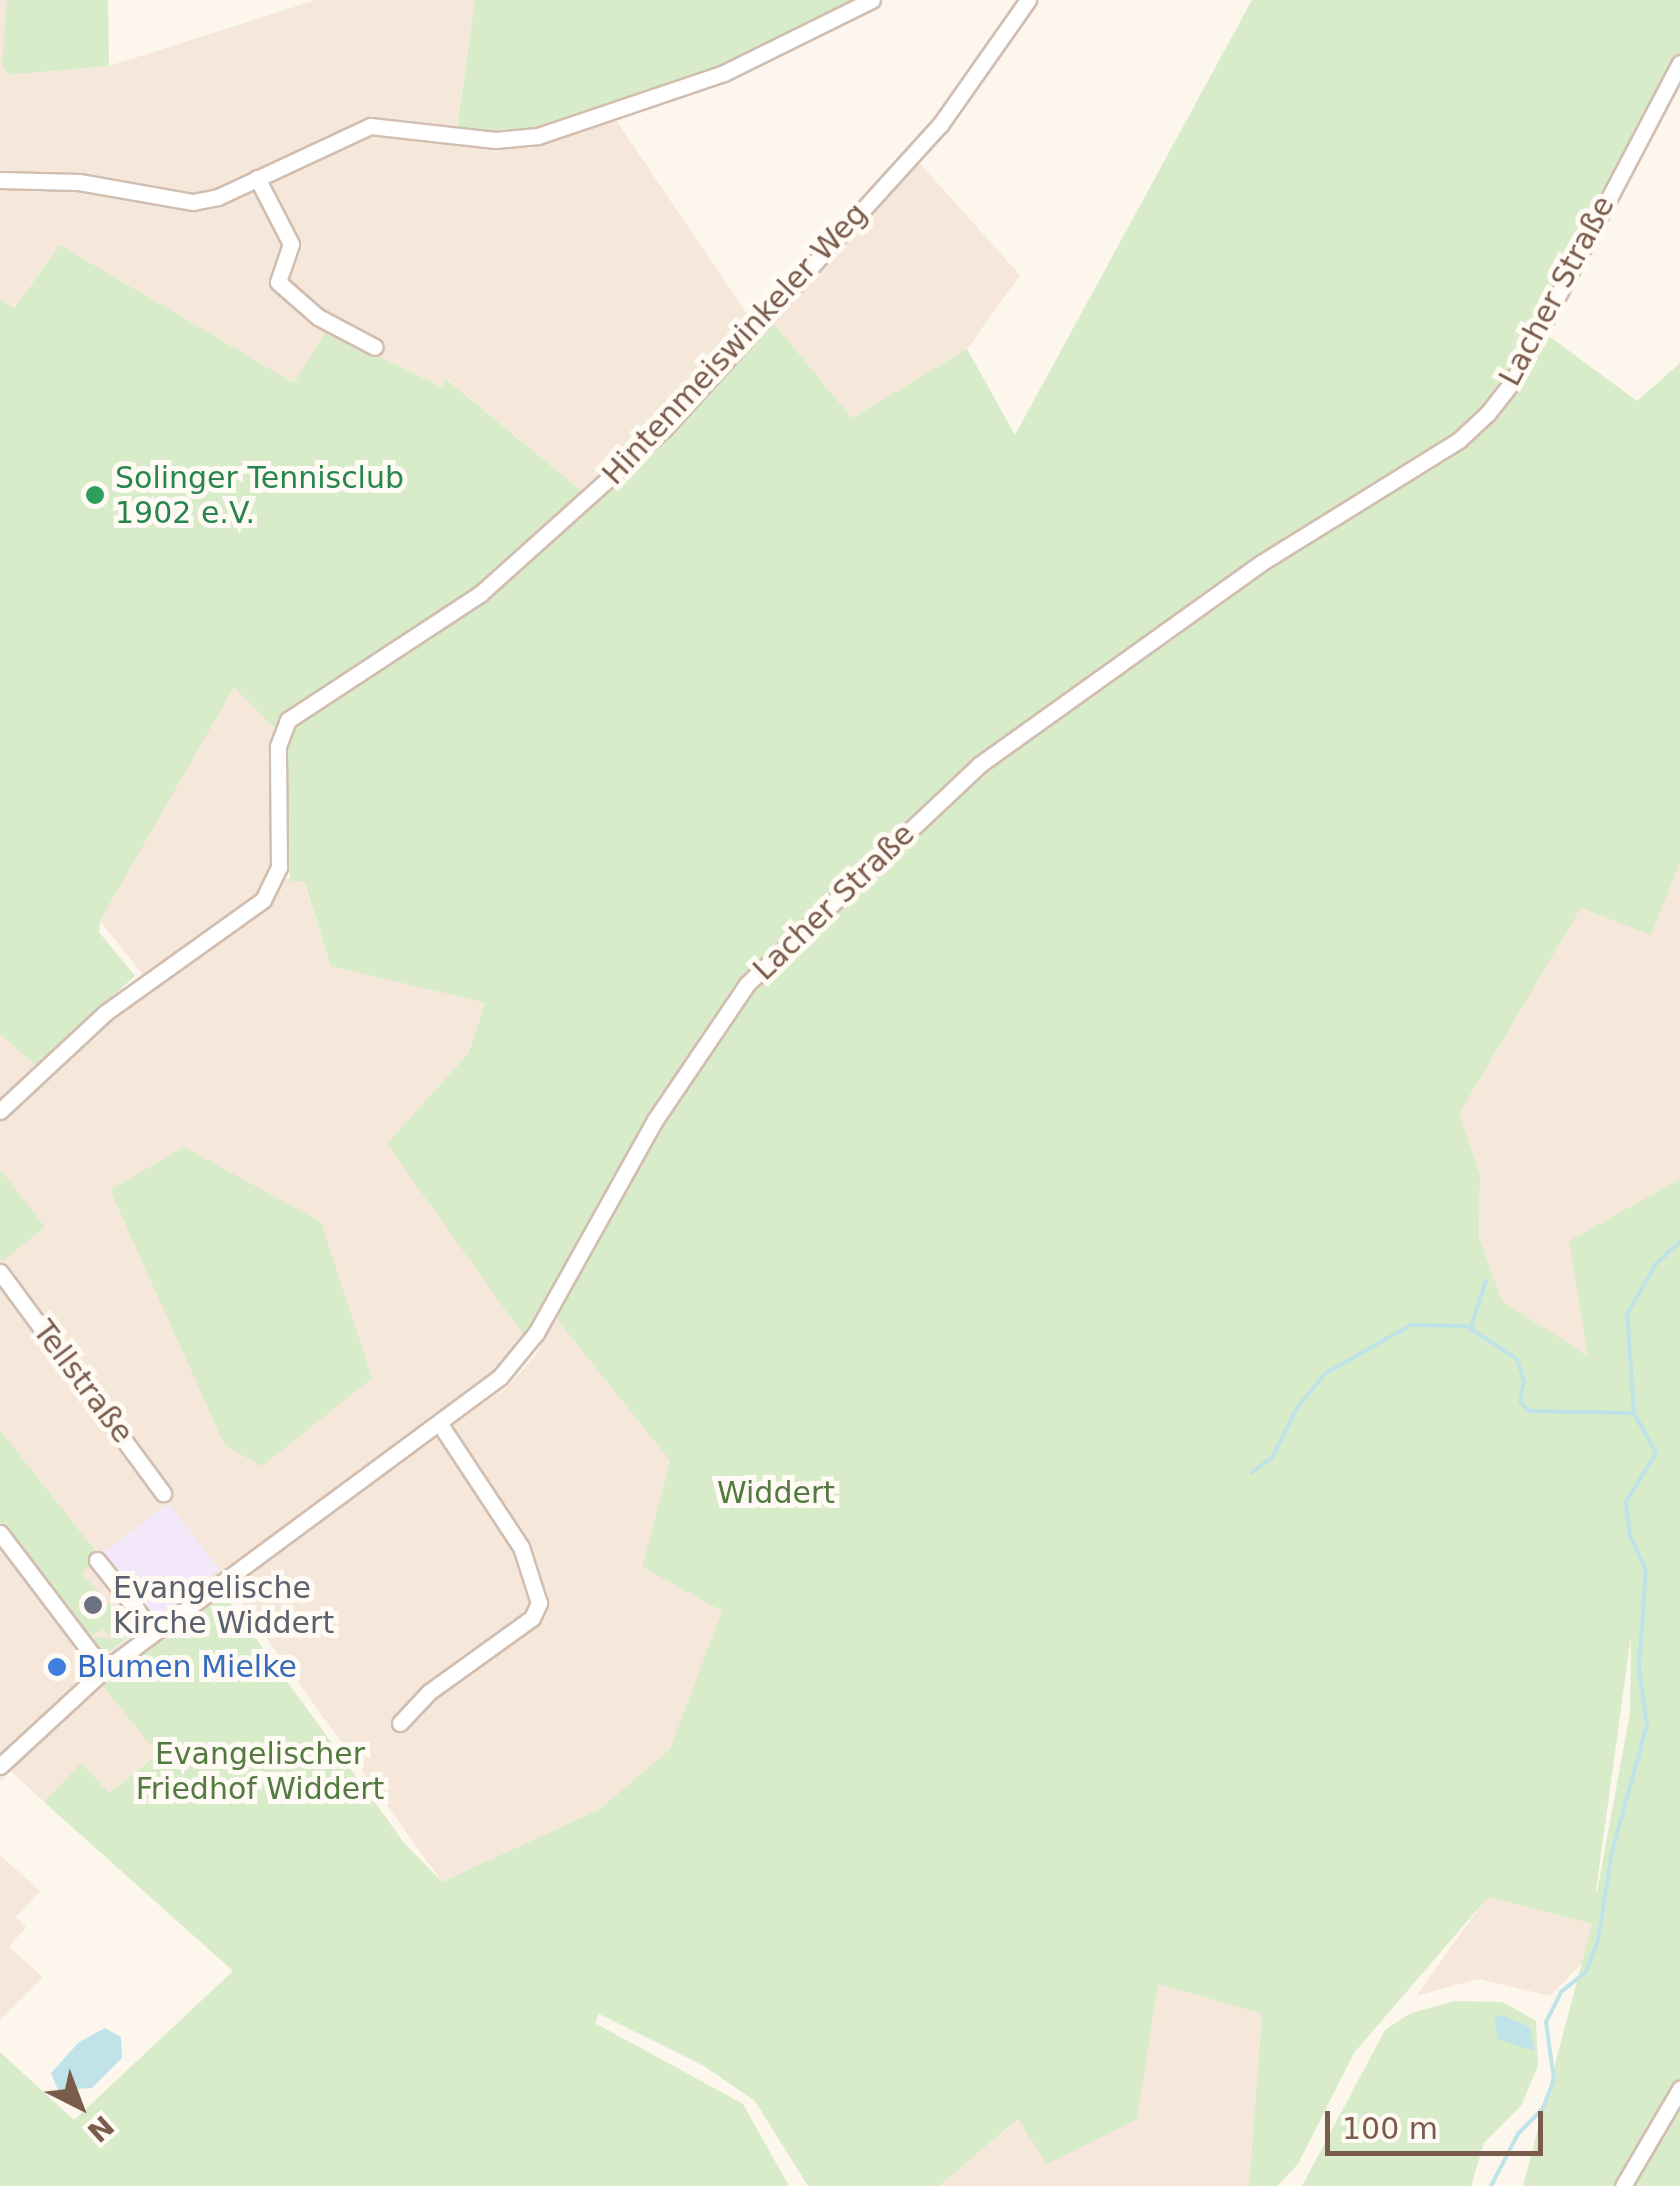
<!DOCTYPE html>
<html>
<head>
<meta charset="utf-8">
<style>
  body { margin:0 }
  #map { position:relative; width:1680px; height:2186px; overflow:hidden; background:#fdf6ec; font-family:"DejaVu Sans",sans-serif }
  div>[style] { position:absolute }
  .residential>* { inset:0; background:#f5e8da }
  .education>* { inset:0; background:#f3e8fa; transform-origin:0 0 }
  .green>* { inset:0; background:#d8ecc9 }
  .water>* { inset:0; background:#bfe3e8 }
  .stream>* { height:4px; margin:-2px; padding:0 2px; transform-origin:2px; border-radius:2px; background:#bfe3e8 }
  .roads { filter:drop-shadow(2px 0 #d1beb0) drop-shadow(-2px 0 #d1beb0) drop-shadow(0 2px #d1beb0) drop-shadow(0 -2px #d1beb0) }
  .minor>* { height:15px; margin:-7.5px; padding:0 7.5px; transform-origin:7.5px; border-radius:7.5px; background:#fff }
  .dots>* { width:28px; height:28px; translate:-50% -50%; box-sizing:border-box; border:5px solid #fffaf3; border-radius:50% }
  span { translate:-50% -50%; white-space:nowrap; text-align:center; line-height:1.15; -webkit-text-stroke:10px #fffaf3; paint-order:stroke }
  .street-label { font-size:30px; color:#7a5c4d }
  .leisure-label { font-size:30px; color:#27864d }
  .left { translate:0 -50%; text-align:left }
  .park-label { font-size:30px; color:#537a41 }
  .worship-label { font-size:30px; color:#5b616d }
  .shop-label { font-size:30px; color:#366cbe }
  .north { position:absolute; left:30px; top:2056px; width:100px; height:100px; -webkit-text-stroke:8px #fffaf3; paint-order:stroke; rotate:138deg; font-size:28px; font-weight:700; line-height:40px; text-align:center; color:#7a5c4d }
  .north::after { content:''; display:block; margin:auto; width:35px; height:45px; background:#7a5c4d; clip-path:polygon(50% 0,100% 100%,50% 72%,0 100%) }
  .scale { position:absolute; left:1325px; top:2111px; width:218px; height:45px; box-sizing:border-box; border:5px solid #7a5c4d; border-top:0; padding-left:12px; font-size:30px; line-height:35px; white-space:nowrap; color:#7a5c4d; -webkit-text-stroke:8px #fffaf3; paint-order:stroke }
</style>
</head>
<body>
<div id="map">
  <div class="residential">
    <i style="clip-path:polygon(0 0,8px 0,9px 75px,109px 66px,316px 0,475px 0,455px 141px,525px 145px,613px 116px,752px 321px,662px 421px,584px 493px,447px 379px,441px 387px,327px 332px,294px 383px,60px 245px,14px 307px,0 648px)"></i>
    <i style="clip-path:polygon(914px 157px,1020px 275px,967px 349px,852px 418px,770px 319px)"></i>
    <i style="clip-path:polygon(234px 686px,274px 728px,276px 840px,269px 877px,303px 880px,331px 966px,485px 1003px,468px 1052px,388px 1144px,524px 1336px,483px 1383px,106px 1673px,0 1523px,0 1121px,151px 985px,100px 921px)"></i>
    <i style="clip-path:polygon(1680px 861px,1680px 1179px,1570px 1241px,1589px 1356px,1502px 1302px,1479px 1238px,1480px 1174px,1459px 1114px,1581px 908px)"></i>
    <i style="clip-path:polygon(0 1034px,35px 1065px,0 1099px)"></i>
    <i style="clip-path:polygon(553px 1315px,670px 1461px,642px 1567px,723px 1611px,670px 1749px,598px 1810px,442px 1882px,229px 1586px,508px 1386px,538px 1352px)"></i>
    <i style="clip-path:polygon(0 1541px,158px 1753px,109px 1793px,81px 1764px,44px 1802px,11px 1771px,0 1781px)"></i>
    <i style="clip-path:polygon(0 1855px,40px 1891px,16px 1917px,26px 1927px,9px 1947px,43px 1977px,0 2020px)"></i>
    <i style="clip-path:polygon(1487px 1897px,1592px 1924px,1586px 1959px,1550px 1996px,1478px 1979px,1416px 1996px)"></i>
    <i style="clip-path:polygon(1157px 1984px,1262px 2014px,1249px 2186px,939px 2186px,1019px 2119px)"></i>
  </div>
  <div class="education">
    <i style="left:169px;top:1503px;width:83px;height:92px;rotate:53deg"></i>
  </div>
  <div class="green">
    <i style="clip-path:polygon(7px 0,108px 0,109px 66px,8px 75px,2px 65px)"></i>
    <i style="clip-path:polygon(475px 0,862px 0,741px 61px,547px 130px,506px 135px,457px 129px)"></i>
    <i style="clip-path:polygon(1252px 0,1680px 0,1680px 55px,1511px 370px,1479px 413px,1445px 443px,974px 760px,742px 979px,524px 1336px,387px 1144px,468px 1053px,485px 1003px,331px 966px,304px 881px,290px 881px,284px 737px,302px 713px,454px 622px,621px 476px,770px 319px,852px 418px,967px 349px,1015px 435px)"></i>
    <i style="clip-path:polygon(60px 245px,294px 383px,326px 331px,441px 387px,446px 379px,584px 493px,469px 595px,307px 698px,274px 728px,234px 687px,100px 921px,99px 932px,135px 976px,35px 1065px,0 1034px,0 300px,14px 308px)"></i>
    <i style="clip-path:polygon(evenodd,1546px 334px,1637px 401px,1680px 363px,1680px 861px,1651px 935px,1581px 908px,1459px 1114px,1480px 1174px,1479px 1238px,1502px 1301px,1588px 1356px,1569px 1241px,1680px 1179px,1680px 2186px,1523px 2186px,1592px 1924px,1488px 1897px,1354px 2053px,1298px 2164px,1277px 2186px,1249px 2186px,1262px 2014px,1158px 1984px,1137px 2119px,1047px 2164px,1018px 2119px,939px 2186px,808px 2186px,755px 2101px,704px 2066px,599px 2014px,595px 2023px,743px 2104px,789px 2186px,0 2186px,0 2052px,74px 2120px,233px 1971px,44px 1802px,81px 1763px,109px 1793px,158px 1754px,100px 1683px,220px 1589px,405px 1844px,442px 1882px,598px 1810px,670px 1749px,722px 1611px,642px 1567px,670px 1461px,553px 1315px,667px 1115px,751px 987px,982px 772px,1264px 567px,1473px 439px,1508px 400px,1546px 334px,1631px 1636px,1630px 1713px,1597px 1892px,1596px 1891px,1631px 1636px)"></i>
    <i style="clip-path:polygon(184px 1147px,321px 1222px,372px 1378px,262px 1466px,225px 1446px,110px 1190px)"></i>
    <i style="clip-path:polygon(0 1169px,45px 1227px,3px 1261px,0 1258px)"></i>
    <i style="clip-path:polygon(0 1430px,100px 1557px,81px 1573px,121px 1616px,109px 1636px,103px 1629px,87px 1638px,0 1523px)"></i>
    <i style="clip-path:polygon(134px 1607px,146px 1622px,98px 1661px,86px 1645px,97px 1637px,119px 1639px,123px 1615px)"></i>
    <i style="clip-path:polygon(1454px 2001px,1503px 2002px,1536px 2021px,1538px 2066px,1521px 2106px,1484px 2143px,1471px 2186px,1302px 2186px,1385px 2030px,1409px 2014px)"></i>
  </div>
  <div class="water">
    <i style="clip-path:polygon(1501px 2015px,1530px 2027px,1534px 2051px,1498px 2039px,1494px 2019px)"></i>
    <i style="clip-path:polygon(105px 2028px,121px 2037px,122px 2058px,92px 2088px,58px 2090px,51px 2073px,79px 2042px)"></i>
  </div>
  <div class="stream">
    <i style="left:1471px;top:1327px;width:49px;rotate:-72.3deg"></i>
    <i style="left:1252px;top:1472px;width:24px;rotate:-35deg"></i>
    <i style="left:1272px;top:1458px;width:56px;rotate:-63.4deg"></i>
    <i style="left:1297px;top:1408px;width:45px;rotate:-50.4deg"></i>
    <i style="left:1326px;top:1373px;width:98px;rotate:-29.5deg"></i>
    <i style="left:1411px;top:1325px;width:55px;rotate:1deg"></i>
    <i style="left:1466px;top:1326px;width:61px;rotate:32.9deg"></i>
    <i style="left:1517px;top:1359px;width:24px;rotate:73deg"></i>
    <i style="left:1524px;top:1382px;width:19px;rotate:102deg"></i>
    <i style="left:1520px;top:1401px;width:13px;rotate:48deg"></i>
    <i style="left:1529px;top:1411px;width:105px;rotate:1.1deg"></i>
    <i style="left:1491px;top:2186px;width:59px;rotate:-62.6deg"></i>
    <i style="left:1518px;top:2134px;width:36px;rotate:-46deg"></i>
    <i style="left:1543px;top:2108px;width:30px;rotate:-69deg"></i>
    <i style="left:1554px;top:2080px;width:59px;rotate:-97.9deg"></i>
    <i style="left:1546px;top:2022px;width:34px;rotate:-63deg"></i>
    <i style="left:1561px;top:1992px;width:32px;rotate:-39deg"></i>
    <i style="left:1586px;top:1972px;width:34px;rotate:-69deg"></i>
    <i style="left:1598px;top:1940px;width:89px;rotate:-81deg"></i>
    <i style="left:1612px;top:1852px;width:132px;rotate:-74.6deg"></i>
    <i style="left:1647px;top:1725px;width:57px;rotate:-98.1deg"></i>
    <i style="left:1639px;top:1669px;width:99px;rotate:-86deg"></i>
    <i style="left:1646px;top:1570px;width:38px;rotate:-115deg"></i>
    <i style="left:1630px;top:1536px;width:34px;rotate:-97deg"></i>
    <i style="left:1626px;top:1502px;width:57px;rotate:-58.5deg"></i>
    <i style="left:1656px;top:1453px;width:46px;rotate:-118.8deg"></i>
    <i style="left:1634px;top:1413px;width:99px;rotate:-94deg"></i>
    <i style="left:1627px;top:1314px;width:58px;rotate:-59.9deg"></i>
    <i style="left:1656px;top:1264px;width:33px;rotate:-43deg"></i>
  </div>
  <div class="roads">
    <div class="minor">
      <i style="left:257px;top:178px;width:74px;rotate:62.7deg"></i>
      <i style="left:291px;top:244px;width:40px;rotate:108.9deg"></i>
      <i style="left:278px;top:282px;width:53px;rotate:41.2deg"></i>
      <i style="left:318px;top:317px;width:64px;rotate:27.8deg"></i>
      <i style="left:0;top:180px;width:79px;rotate:1.5deg"></i>
      <i style="left:79px;top:182px;width:116px;rotate:10deg"></i>
      <i style="left:193px;top:202px;width:25px;rotate:-11deg"></i>
      <i style="left:218px;top:197px;width:168px;rotate:-25deg"></i>
      <i style="left:370px;top:126px;width:126px;rotate:6.4deg"></i>
      <i style="left:495px;top:140px;width:43px;rotate:-5.3deg"></i>
      <i style="left:538px;top:136px;width:196px;rotate:-18.7deg"></i>
      <i style="left:724px;top:73px;width:165px;rotate:-26.3deg"></i>
      <i style="left:0;top:1111px;width:144px;rotate:-43deg"></i>
      <i style="left:105px;top:1013px;width:194px;rotate:-35.6deg"></i>
      <i style="left:263px;top:900px;width:37px;rotate:-64deg"></i>
      <i style="left:279px;top:867px;width:121px;rotate:-90.5deg"></i>
      <i style="left:278px;top:746px;width:28px;rotate:-69deg"></i>
      <i style="left:288px;top:720px;width:230px;rotate:-33.3deg"></i>
      <i style="left:480px;top:594px;width:247px;rotate:-41.9deg"></i>
      <i style="left:664px;top:429px;width:411px;rotate:-47.8deg"></i>
      <i style="left:940px;top:125px;width:153px;rotate:-54.9deg"></i>
      <i style="left:0;top:1272px;width:275px;rotate:53.6deg"></i>
      <i style="left:0;top:1533px;width:172px;rotate:52.8deg"></i>
      <i style="left:97px;top:1560px;width:92px;rotate:51.6deg"></i>
      <i style="left:400px;top:1723px;width:42px;rotate:-46.9deg"></i>
      <i style="left:429px;top:1692px;width:127px;rotate:-35.7deg"></i>
      <i style="left:532px;top:1618px;width:17px;rotate:-65deg"></i>
      <i style="left:539px;top:1603px;width:59px;rotate:-107.8deg"></i>
      <i style="left:521px;top:1547px;width:147px;rotate:-123.4deg"></i>
      <i style="left:0;top:1766px;width:142px;rotate:-42.7deg"></i>
      <i style="left:104px;top:1670px;width:493px;rotate:-36.5deg"></i>
      <i style="left:500px;top:1377px;width:57px;rotate:-50.7deg"></i>
      <i style="left:536px;top:1333px;width:244px;rotate:-60.8deg"></i>
      <i style="left:655px;top:1120px;width:164px;rotate:-55.9deg"></i>
      <i style="left:747px;top:984px;width:319px;rotate:-43.3deg"></i>
      <i style="left:979px;top:765px;width:347px;rotate:-35.6deg"></i>
      <i style="left:1261px;top:563px;width:233px;rotate:-31.8deg"></i>
      <i style="left:1459px;top:440px;width:40px;rotate:-43deg"></i>
      <i style="left:1488px;top:413px;width:41px;rotate:-52deg"></i>
      <i style="left:1513px;top:381px;width:359px;rotate:-62.3deg"></i>
      <i style="left:1623px;top:2186px;width:113px;rotate:-59.6deg"></i>
    </div>
  </div>
  <div class="dots">
    <i style="left:95px;top:495px;background:#2e9e5b"></i>
    <i style="left:93px;top:1605px;background:#6b7280"></i>
    <i style="left:57px;top:1667px;background:#3f7fe0"></i>
  </div>
  <div class="street-label">
    <span style="left:1557px;top:291px;rotate:-62deg">Lacher Straße</span>
    <span style="left:735px;top:344px;rotate:-47deg">Hintenmeiswinkeler Weg</span>
    <span style="left:834px;top:902px;rotate:-44deg">Lacher Straße</span>
    <span style="left:83px;top:1382px;rotate:53deg">Tellstraße</span>
  </div>
  <div class="leisure-label">
    <span class="left" style="left:115px;top:495px">Solinger Tennisclub<br>1902 e.V.</span>
  </div>
  <div class="park-label">
    <span style="left:776px;top:1493px">Widdert</span>
    <span style="left:260px;top:1771px">Evangelischer<br>Friedhof Widdert</span>
  </div>
  <div class="worship-label">
    <span class="left" style="left:113px;top:1605px">Evangelische<br>Kirche Widdert</span>
  </div>
  <div class="shop-label">
    <span class="left" style="left:77px;top:1667px">Blumen Mielke</span>
  </div>
  <div class="north">N</div>
  <div class="scale">100 m</div>
</div>
</body>
</html>
